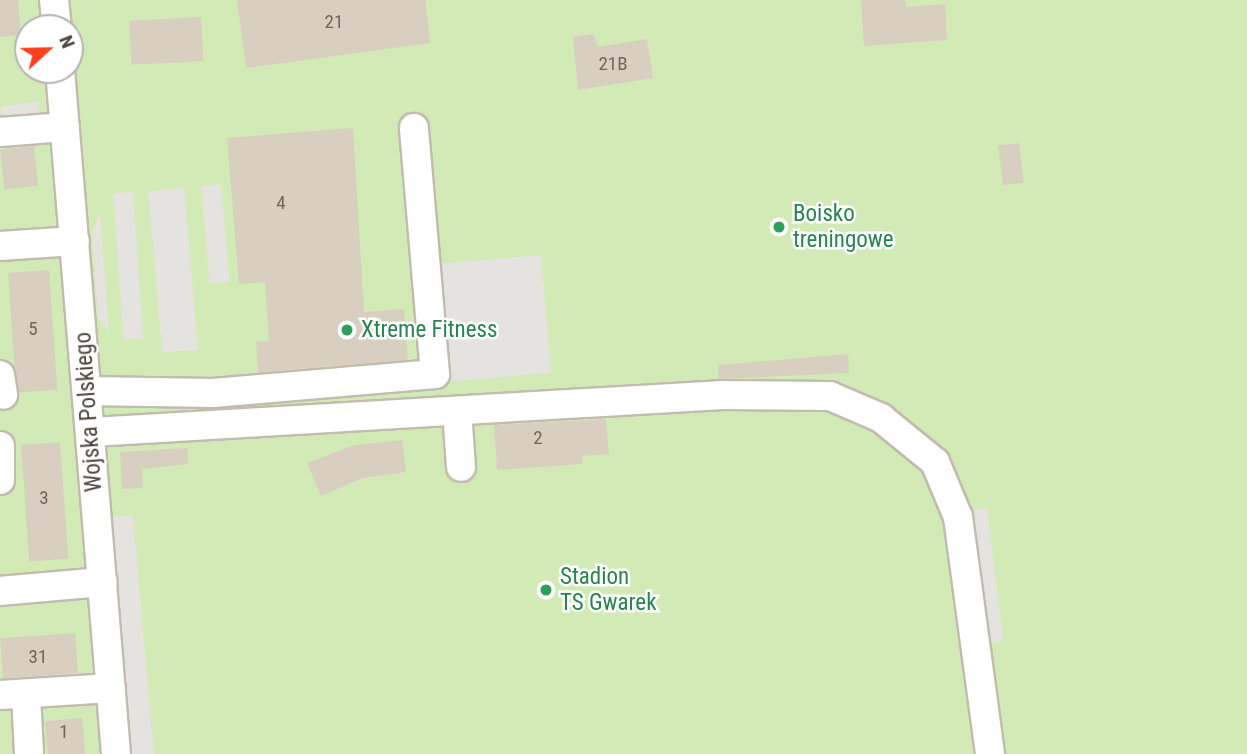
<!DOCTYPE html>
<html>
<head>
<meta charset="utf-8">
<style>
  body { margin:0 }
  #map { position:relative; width:1247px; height:754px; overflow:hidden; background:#f6f3ec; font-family:"Roboto Condensed",sans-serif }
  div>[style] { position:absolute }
  .green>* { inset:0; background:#d2eab5 }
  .parking>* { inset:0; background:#e5e3e0; transform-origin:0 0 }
  .building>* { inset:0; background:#d8cfc1; transform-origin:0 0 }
  .roads { filter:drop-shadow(2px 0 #c2bbae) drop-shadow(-2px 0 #c2bbae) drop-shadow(0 2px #c2bbae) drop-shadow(0 -2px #c2bbae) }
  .minor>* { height:28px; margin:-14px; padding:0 14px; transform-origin:14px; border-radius:14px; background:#fff }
  .dots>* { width:19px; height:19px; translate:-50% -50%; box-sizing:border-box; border:4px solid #fff; border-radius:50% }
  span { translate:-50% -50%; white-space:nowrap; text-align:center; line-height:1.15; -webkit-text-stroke:5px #fff; paint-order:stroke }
  .number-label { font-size:19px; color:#6e675b }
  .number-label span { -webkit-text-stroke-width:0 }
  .leisure-label { font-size:23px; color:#27864d }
  .left { translate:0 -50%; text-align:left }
  .street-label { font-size:23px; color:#4b4439 }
  .north { position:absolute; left:14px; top:14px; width:70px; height:70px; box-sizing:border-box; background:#fff; border:2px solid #b7b4b0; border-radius:50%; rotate:68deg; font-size:19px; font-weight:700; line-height:28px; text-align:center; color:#4b4439 }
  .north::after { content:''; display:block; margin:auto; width:24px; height:32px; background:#fc3f1d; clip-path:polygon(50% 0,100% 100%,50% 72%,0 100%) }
</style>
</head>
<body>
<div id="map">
  <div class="green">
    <i style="clip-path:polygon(evenodd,0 0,1247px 0,1247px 754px,0 754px,0 0,28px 28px,70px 28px,70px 70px,28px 70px,28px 28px)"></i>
  </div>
  <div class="parking">
    <i style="left:38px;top:101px;width:19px;height:38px;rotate:81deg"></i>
    <i style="left:221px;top:184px;width:98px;height:20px;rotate:85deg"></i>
    <i style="left:184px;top:188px;width:162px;height:36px;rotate:85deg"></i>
    <i style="left:133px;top:192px;width:147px;height:20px;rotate:86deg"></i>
    <i style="clip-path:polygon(100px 213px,109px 332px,98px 318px,92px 232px)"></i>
    <i style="left:541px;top:255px;width:118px;height:104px;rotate:85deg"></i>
    <i style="left:987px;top:508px;width:134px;height:20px;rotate:83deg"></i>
    <i style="left:133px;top:515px;width:240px;height:35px;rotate:85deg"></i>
  </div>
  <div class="building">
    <i style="clip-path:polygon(0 0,18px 0,21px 35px,0 37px)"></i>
    <i style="clip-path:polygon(237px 0,425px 0,430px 43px,246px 68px)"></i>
    <i style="clip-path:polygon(861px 0,905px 0,906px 7px,945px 4px,947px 40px,864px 46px)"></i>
    <i style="left:201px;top:17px;width:44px;height:72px;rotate:87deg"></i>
    <i style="clip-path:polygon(593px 34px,598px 47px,647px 39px,653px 78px,578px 90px,573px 37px)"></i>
    <i style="clip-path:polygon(353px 128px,364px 312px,404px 309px,408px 360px,258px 372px,256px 342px,269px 341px,265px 282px,239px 284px,227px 138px)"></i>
    <i style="left:1019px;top:143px;width:40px;height:21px;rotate:83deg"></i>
    <i style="left:34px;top:146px;width:40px;height:34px;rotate:84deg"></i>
    <i style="left:49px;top:270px;width:120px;height:41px;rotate:86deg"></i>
    <i style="clip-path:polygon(848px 354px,849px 373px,719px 379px,718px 365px)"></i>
    <i style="clip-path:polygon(606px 419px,609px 454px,582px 456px,582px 464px,497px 470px,494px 425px)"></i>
    <i style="clip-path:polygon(402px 440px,406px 472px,363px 478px,321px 496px,307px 463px,355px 445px)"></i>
    <i style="left:60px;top:442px;width:117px;height:39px;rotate:86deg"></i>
    <i style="clip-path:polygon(187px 448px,188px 464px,142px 469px,143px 488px,122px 489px,120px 452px)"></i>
    <i style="left:75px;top:633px;width:40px;height:75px;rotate:86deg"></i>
    <i style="left:82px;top:718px;width:36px;height:37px;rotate:85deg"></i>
  </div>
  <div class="roads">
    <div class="minor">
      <i style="left:54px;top:0;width:28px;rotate:84deg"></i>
      <i style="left:60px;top:70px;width:686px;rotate:85.32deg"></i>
      <i style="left:0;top:132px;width:65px;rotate:-4.4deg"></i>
      <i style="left:0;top:246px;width:75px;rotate:-3.8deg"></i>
      <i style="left:0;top:375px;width:20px;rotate:81deg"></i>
      <i style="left:88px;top:391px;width:125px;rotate:0.9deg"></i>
      <i style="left:213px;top:393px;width:223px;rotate:-4.9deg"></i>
      <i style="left:435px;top:374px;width:247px;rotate:-94.9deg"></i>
      <i style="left:457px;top:411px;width:56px;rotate:85.9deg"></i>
      <i style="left:92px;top:432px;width:632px;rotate:-3.36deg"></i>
      <i style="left:723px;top:395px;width:107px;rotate:0.5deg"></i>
      <i style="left:830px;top:396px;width:56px;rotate:23.3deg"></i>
      <i style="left:881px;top:418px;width:70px;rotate:39.2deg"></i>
      <i style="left:935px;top:462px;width:60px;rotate:67.3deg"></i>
      <i style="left:958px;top:517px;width:239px;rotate:82.3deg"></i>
      <i style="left:0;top:480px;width:34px;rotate:-90deg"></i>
      <i style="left:0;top:591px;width:103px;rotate:-5deg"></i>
      <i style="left:26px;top:694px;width:60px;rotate:87.1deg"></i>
      <i style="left:0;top:695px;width:111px;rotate:-3.6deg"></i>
    </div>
  </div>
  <div class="dots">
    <i style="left:779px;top:227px;background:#2e9e5b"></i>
    <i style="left:347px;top:330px;background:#2e9e5b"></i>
    <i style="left:546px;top:590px;background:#2e9e5b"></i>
  </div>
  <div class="number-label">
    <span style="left:334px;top:22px">21</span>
    <span style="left:613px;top:64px">21B</span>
    <span style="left:281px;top:203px">4</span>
    <span style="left:33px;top:329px">5</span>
    <span style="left:538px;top:438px">2</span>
    <span style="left:44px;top:498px">3</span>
    <span style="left:38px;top:657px">31</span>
    <span style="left:64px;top:732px">1</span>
  </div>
  <div class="leisure-label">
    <span class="left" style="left:793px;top:227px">Boisko<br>treningowe</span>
    <span class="left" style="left:361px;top:330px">Xtreme Fitness</span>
    <span class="left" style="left:560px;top:590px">Stadion<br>TS Gwarek</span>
  </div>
  <div class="street-label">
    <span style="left:89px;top:412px;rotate:-94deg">Wojska Polskiego</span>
  </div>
  <div class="north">N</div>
</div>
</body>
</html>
